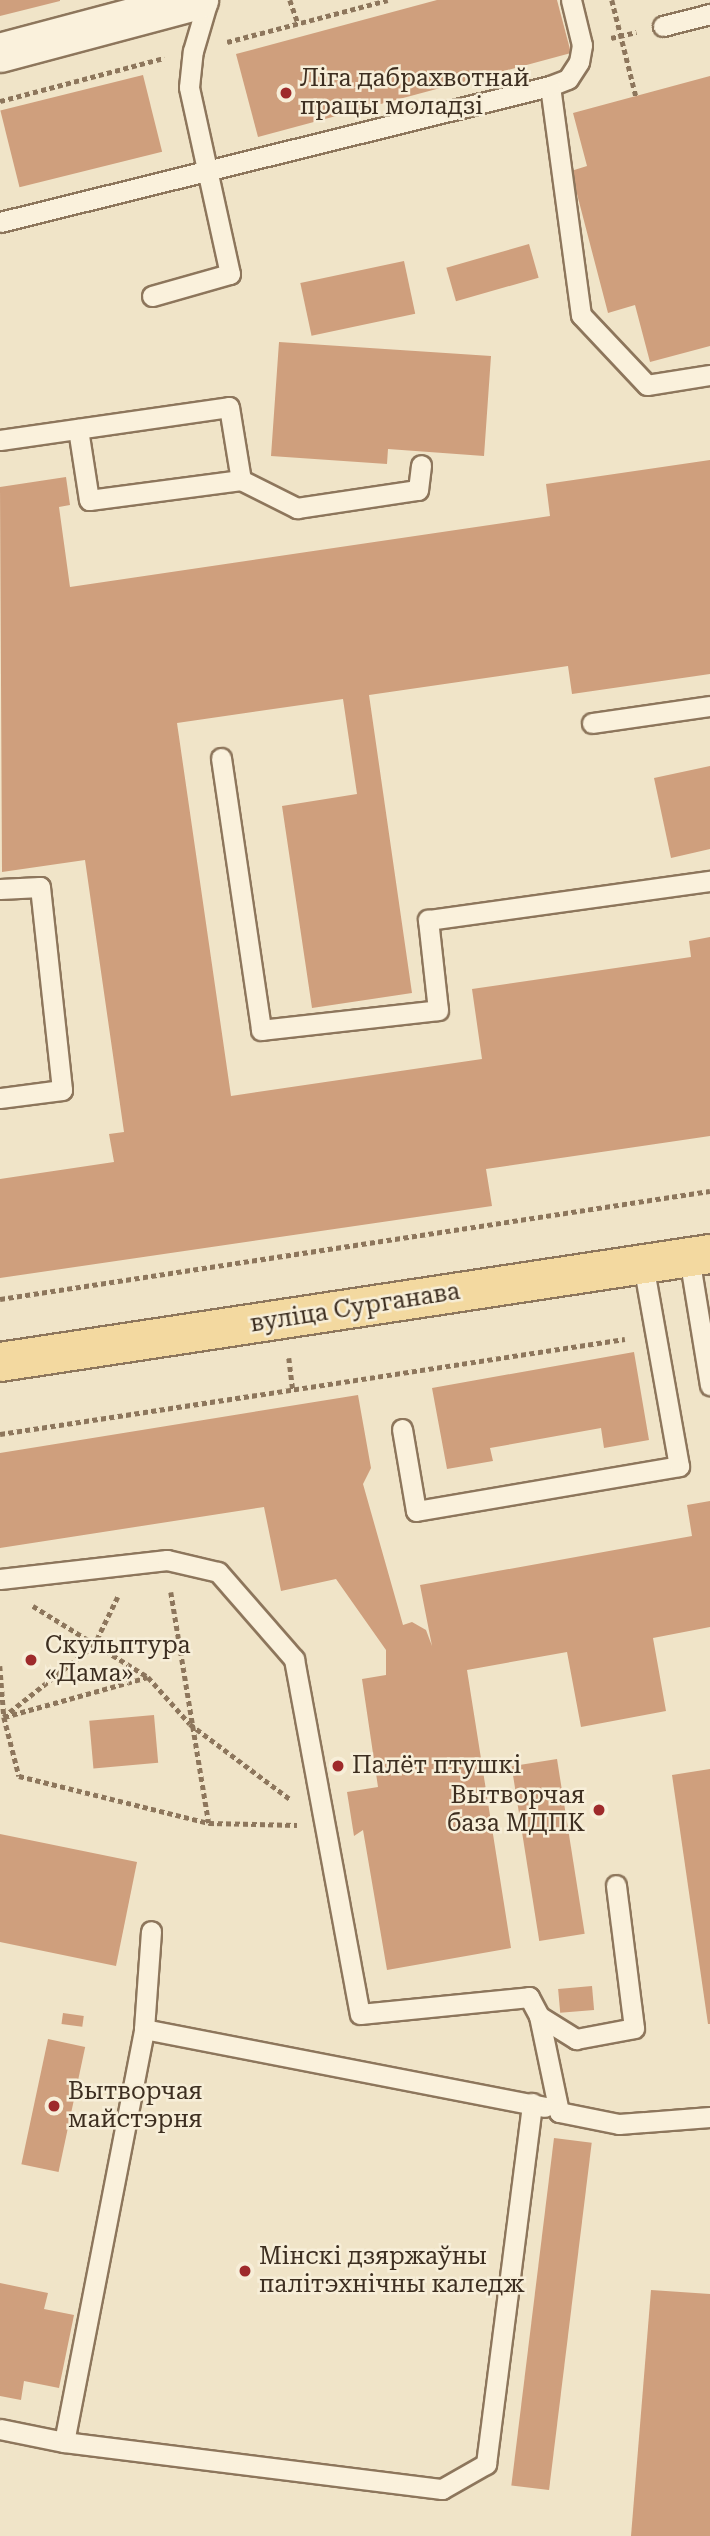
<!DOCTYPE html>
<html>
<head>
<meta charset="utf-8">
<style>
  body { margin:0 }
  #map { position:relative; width:710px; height:2536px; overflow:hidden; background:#f0e4c8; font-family:"Roboto Serif",serif }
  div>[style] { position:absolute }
  .building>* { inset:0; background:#cf9f7d; transform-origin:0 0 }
  .path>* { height:4.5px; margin-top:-2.25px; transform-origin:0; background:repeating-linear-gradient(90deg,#8d765c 0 5px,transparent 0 8.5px) }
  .roads { filter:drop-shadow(2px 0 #8d765c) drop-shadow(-2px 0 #8d765c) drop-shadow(0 2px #8d765c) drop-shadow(0 -2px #8d765c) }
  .service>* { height:19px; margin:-9.5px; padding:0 9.5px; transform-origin:9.5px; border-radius:9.5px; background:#faf1dc }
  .minor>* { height:38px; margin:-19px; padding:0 19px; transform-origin:19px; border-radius:19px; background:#faf1dc }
  .primary>* { height:38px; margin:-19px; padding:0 19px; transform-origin:19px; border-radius:19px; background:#f3d9a0 }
  .dots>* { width:19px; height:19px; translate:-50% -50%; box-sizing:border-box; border:4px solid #f7eed8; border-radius:50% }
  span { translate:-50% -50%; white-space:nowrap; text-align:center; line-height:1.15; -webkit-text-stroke:5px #f7eed8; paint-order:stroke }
  .poi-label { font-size:24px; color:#3d2e20 }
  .left { translate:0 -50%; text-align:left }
  .right { translate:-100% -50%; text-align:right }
  .street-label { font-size:24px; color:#3d2e20 }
</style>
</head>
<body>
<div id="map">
  <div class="building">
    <i style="clip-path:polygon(0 0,60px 0,60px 1px,0 16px)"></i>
    <i style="clip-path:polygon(437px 0,557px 0,571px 53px,258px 137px,236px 54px)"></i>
    <i style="left:143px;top:75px;width:79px;height:147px;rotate:76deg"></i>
    <i style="clip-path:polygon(710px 76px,710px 346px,650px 362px,635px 305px,608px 313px,571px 171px,587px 166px,573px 113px)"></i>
    <i style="left:529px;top:244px;width:35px;height:86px;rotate:74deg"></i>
    <i style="left:404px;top:261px;width:54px;height:106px;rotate:78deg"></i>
    <i style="clip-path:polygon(279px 342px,491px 356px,484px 456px,388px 449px,387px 464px,271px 456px)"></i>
    <i style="clip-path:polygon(710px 460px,710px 674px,572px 694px,568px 666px,369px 695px,412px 993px,312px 1008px,282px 806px,357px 794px,343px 699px,177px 723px,231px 1096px,482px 1059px,472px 989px,691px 957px,689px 941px,710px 937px,710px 1136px,486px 1169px,492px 1206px,0 1278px,0 1179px,114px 1162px,109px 1134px,124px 1132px,85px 860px,2px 872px,0 487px,66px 477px,70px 505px,59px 507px,70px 587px,550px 516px,546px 484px)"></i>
    <i style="clip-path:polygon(710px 766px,710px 849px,671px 858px,654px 778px)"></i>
    <i style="clip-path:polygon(634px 1352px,649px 1440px,604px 1448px,601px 1428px,490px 1448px,493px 1461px,447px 1469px,432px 1388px)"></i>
    <i style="clip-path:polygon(358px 1395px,371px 1468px,363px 1484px,403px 1625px,412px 1622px,426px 1630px,432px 1646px,420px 1585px,692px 1536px,687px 1505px,710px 1501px,710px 1627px,653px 1638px,666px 1711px,581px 1727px,567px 1652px,467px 1670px,511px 1948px,387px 1970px,363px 1830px,354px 1836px,347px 1792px,378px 1787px,362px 1679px,386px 1675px,386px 1650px,336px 1579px,281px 1591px,264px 1507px,0 1548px,0 1453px)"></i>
    <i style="left:154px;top:1715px;width:48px;height:65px;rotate:85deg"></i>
    <i style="left:557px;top:1759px;width:177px;height:46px;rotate:81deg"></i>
    <i style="clip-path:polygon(710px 1769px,710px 2024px,708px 2024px,672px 1775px)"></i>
    <i style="clip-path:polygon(0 1834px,137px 1862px,116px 1966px,0 1942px)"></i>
    <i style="left:592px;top:1986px;width:24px;height:34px;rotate:85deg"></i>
    <i style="left:63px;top:2013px;width:21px;height:11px;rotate:8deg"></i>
    <i style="left:48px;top:2039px;width:38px;height:128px;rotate:12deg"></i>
    <i style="left:554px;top:2138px;width:38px;height:350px;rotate:7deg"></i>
    <i style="clip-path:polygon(0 2283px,48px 2293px,44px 2309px,74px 2315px,59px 2388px,24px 2381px,21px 2400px,0 2396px)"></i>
    <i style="clip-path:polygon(651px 2290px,710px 2294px,710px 2536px,631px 2536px)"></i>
  </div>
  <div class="path">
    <i style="left:290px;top:0;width:24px;rotate:71deg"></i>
    <i style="left:612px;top:0;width:99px;rotate:76deg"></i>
    <i style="left:611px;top:38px;width:26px;rotate:-13deg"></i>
    <i style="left:227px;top:42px;width:166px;rotate:-14.6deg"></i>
    <i style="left:0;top:101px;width:170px;rotate:-14.7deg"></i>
    <i style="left:0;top:1299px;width:718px;rotate:-8.65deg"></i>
    <i style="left:289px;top:1358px;width:32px;rotate:83deg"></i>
    <i style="left:0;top:1434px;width:632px;rotate:-8.64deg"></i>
    <i style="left:171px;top:1592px;width:234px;rotate:80.7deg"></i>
    <i style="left:118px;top:1597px;width:55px;rotate:116.1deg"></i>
    <i style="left:94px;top:1646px;width:115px;rotate:141.7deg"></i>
    <i style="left:4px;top:1717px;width:149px;rotate:-15.5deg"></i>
    <i style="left:33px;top:1606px;width:135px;rotate:31.7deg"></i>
    <i style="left:148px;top:1677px;width:63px;rotate:48.2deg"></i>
    <i style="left:190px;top:1724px;width:125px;rotate:36.9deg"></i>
    <i style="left:0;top:1666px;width:51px;rotate:85.5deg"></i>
    <i style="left:4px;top:1717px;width:61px;rotate:75.7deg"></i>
    <i style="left:19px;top:1776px;width:196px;rotate:13.9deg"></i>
    <i style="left:209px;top:1823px;width:88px;rotate:1.3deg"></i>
  </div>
  <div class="roads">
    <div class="service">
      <i style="left:571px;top:0;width:46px;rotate:76.3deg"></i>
      <i style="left:582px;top:45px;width:17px;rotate:100deg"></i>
      <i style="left:579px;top:62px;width:20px;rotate:123deg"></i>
      <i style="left:568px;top:79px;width:19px;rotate:159deg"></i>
      <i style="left:550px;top:86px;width:231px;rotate:82.3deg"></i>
      <i style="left:581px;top:315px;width:96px;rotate:46.7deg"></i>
      <i style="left:647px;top:385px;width:64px;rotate:-9deg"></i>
      <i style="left:663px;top:26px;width:49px;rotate:-14.3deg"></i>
      <i style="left:0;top:222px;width:567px;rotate:-13.89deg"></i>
      <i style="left:152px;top:296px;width:81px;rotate:-15.8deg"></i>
      <i style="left:230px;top:274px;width:191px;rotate:-102.4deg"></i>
      <i style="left:189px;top:87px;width:36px;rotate:-84deg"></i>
      <i style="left:193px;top:51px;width:53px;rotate:-73.6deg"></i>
      <i style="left:0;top:440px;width:231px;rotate:-8.2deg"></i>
      <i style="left:229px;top:407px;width:74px;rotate:80.7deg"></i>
      <i style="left:241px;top:480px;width:153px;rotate:172.5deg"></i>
      <i style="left:89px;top:500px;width:72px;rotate:-98.8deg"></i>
      <i style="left:241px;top:480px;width:63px;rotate:26.6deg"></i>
      <i style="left:297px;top:508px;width:122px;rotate:-8.5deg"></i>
      <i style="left:418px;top:490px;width:25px;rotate:-83deg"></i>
      <i style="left:592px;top:723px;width:119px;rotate:-8.2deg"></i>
      <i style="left:221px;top:758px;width:275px;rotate:81.6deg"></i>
      <i style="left:261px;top:1030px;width:178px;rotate:-6.4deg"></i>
      <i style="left:438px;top:1010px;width:91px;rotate:-96.3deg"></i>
      <i style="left:428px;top:920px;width:285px;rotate:-7.9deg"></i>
      <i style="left:0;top:889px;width:40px;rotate:-2.9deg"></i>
      <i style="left:40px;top:887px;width:204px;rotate:83.8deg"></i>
      <i style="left:62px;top:1090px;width:63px;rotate:172.6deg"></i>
      <i style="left:689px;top:1257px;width:130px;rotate:80.7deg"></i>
      <i style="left:402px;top:1429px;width:83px;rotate:80.3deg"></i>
      <i style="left:416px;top:1511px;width:267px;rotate:-9.7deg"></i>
      <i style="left:679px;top:1466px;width:205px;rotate:-100.1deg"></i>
      <i style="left:0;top:1579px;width:168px;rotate:-6.5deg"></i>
      <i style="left:167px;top:1560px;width:52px;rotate:13.2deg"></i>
      <i style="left:218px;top:1572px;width:116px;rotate:48.9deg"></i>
      <i style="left:294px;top:1659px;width:361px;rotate:79.5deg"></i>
      <i style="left:360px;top:2014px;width:170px;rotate:-5.7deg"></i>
      <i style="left:529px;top:1997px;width:21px;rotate:62deg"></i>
      <i style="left:539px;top:2016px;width:98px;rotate:78.2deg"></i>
      <i style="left:559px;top:2112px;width:61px;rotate:11.3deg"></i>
      <i style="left:619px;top:2124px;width:91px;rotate:-4.4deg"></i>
      <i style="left:539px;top:2016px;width:44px;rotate:31.9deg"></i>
      <i style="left:576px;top:2039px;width:59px;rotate:-10.7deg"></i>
      <i style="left:634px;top:2028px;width:144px;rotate:-97.2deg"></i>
      <i style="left:144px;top:2029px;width:408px;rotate:11deg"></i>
      <i style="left:0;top:2429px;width:65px;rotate:11.5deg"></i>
      <i style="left:64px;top:2442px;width:421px;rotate:-79deg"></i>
      <i style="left:144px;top:2029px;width:98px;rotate:-85.9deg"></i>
      <i style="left:64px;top:2442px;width:381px;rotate:7.1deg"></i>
      <i style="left:442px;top:2489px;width:51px;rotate:-29.6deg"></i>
      <i style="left:486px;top:2464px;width:364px;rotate:-82.7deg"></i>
    </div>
    <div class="minor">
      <i style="left:0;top:53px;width:206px;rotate:-14.9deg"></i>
    </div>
    <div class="primary">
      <i style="left:0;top:1362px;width:718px;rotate:-8.65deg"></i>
    </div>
  </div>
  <div class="dots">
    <i style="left:286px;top:93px;background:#9e2a2b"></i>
    <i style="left:31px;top:1660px;background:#9e2a2b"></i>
    <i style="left:338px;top:1766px;background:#9e2a2b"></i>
    <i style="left:599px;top:1810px;background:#9e2a2b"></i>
    <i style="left:54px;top:2106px;background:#9e2a2b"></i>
    <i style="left:245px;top:2271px;background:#9e2a2b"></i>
  </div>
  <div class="poi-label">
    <span class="left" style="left:300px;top:93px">Ліга дабрахвотнай<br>працы моладзі</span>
    <span class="left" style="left:45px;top:1660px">Скульптура<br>«Дама»</span>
    <span class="left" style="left:352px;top:1766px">Палёт птушкі</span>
    <span class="right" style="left:585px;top:1810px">Вытворчая<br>база МДПК</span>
    <span class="left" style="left:68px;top:2106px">Вытворчая<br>майстэрня</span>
    <span class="left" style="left:259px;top:2271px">Мінскі дзяржаўны<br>палітэхнічны каледж</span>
  </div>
  <div class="street-label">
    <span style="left:355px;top:1308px;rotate:-9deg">вуліца Сурганава</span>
  </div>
</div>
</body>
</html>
